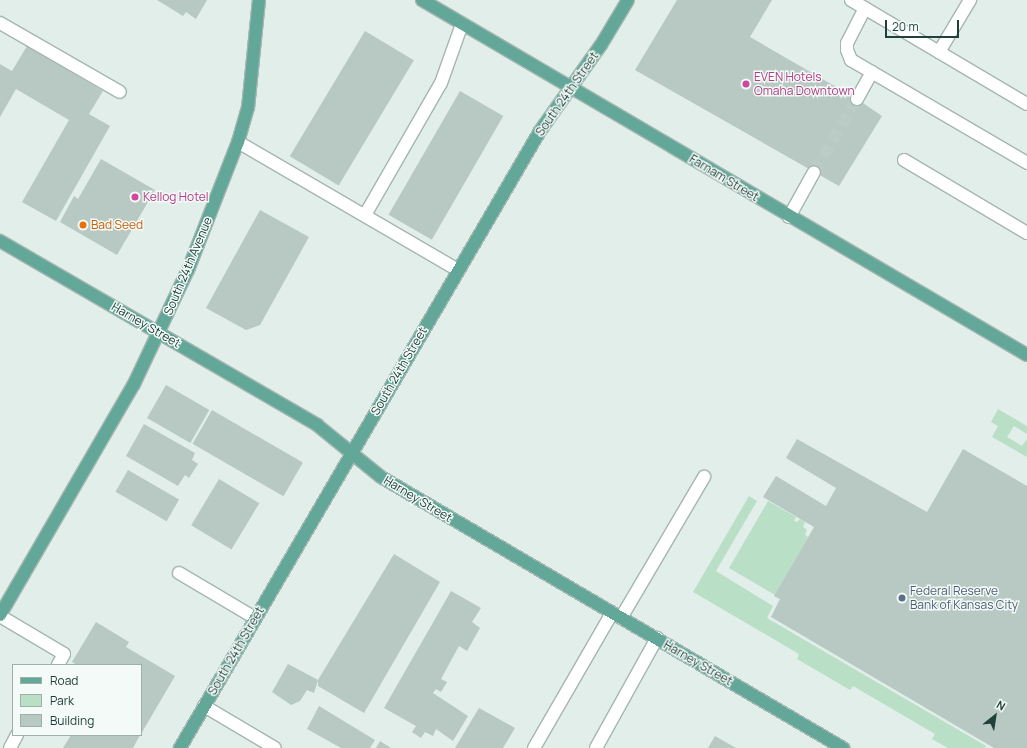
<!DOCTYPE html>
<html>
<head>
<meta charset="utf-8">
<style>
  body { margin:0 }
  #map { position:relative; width:1027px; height:748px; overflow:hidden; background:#e2eee9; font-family:Manrope,sans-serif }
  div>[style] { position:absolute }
  .green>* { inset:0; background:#b9e0c6 }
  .building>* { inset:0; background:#b7c9c2; transform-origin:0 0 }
  .minor-tunnel>* { height:12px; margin-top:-6px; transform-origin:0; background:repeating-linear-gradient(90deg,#bbcbc6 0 12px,transparent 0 18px) }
  .roads { filter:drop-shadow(1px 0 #a4b6b1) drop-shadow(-1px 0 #a4b6b1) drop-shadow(0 1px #a4b6b1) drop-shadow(0 -1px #a4b6b1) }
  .minor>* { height:12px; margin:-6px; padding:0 6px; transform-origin:6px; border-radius:6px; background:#fff }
  .major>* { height:12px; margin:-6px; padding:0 6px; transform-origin:6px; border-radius:6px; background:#63a799 }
  .dots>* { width:11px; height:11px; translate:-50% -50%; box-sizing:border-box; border:2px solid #f3faf7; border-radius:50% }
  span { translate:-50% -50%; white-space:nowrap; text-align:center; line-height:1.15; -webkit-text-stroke:3px #f3faf7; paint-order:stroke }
  .hotel-label { font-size:12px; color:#b23c85 }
  .left { translate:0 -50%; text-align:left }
  .street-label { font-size:12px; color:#20403a }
  .food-label { font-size:12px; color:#c56008 }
  .service-label { font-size:12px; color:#4e5e75 }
  .legend { position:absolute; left:12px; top:664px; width:130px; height:72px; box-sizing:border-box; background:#f3faf7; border:1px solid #9fb0ab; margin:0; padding:5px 7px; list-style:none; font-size:12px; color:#20403a }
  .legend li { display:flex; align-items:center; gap:8px; height:20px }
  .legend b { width:20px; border:1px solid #9fb0ab }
  .north { position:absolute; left:975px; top:696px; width:40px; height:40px; -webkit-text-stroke:3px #f3faf7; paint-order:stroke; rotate:30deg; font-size:11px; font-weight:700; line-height:16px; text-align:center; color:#20403a }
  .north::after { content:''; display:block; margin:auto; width:14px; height:18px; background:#20403a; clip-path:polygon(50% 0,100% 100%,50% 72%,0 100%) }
  .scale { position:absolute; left:885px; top:20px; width:74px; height:18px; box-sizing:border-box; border:2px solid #20403a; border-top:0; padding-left:5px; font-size:12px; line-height:14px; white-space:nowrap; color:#20403a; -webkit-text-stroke:3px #f3faf7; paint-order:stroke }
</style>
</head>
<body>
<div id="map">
  <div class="green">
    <i style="clip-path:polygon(998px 409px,1027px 426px,1027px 434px,1014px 426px,1007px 437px,1022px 446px,1027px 439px,1027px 457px,992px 437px,998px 426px,991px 422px)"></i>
    <i style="clip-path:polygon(749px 496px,757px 501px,716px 571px,773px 606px,767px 618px,986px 746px,985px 748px,948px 748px,932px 739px,935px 734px,853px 686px,850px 690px,797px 659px,799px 654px,693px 592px)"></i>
    <i style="clip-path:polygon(768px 501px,796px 517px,794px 521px,797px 522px,800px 519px,805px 522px,803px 527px,807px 530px,805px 535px,808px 537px,775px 595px,729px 568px)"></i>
  </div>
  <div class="building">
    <i style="clip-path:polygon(157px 0,207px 0,196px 19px,186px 12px,183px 16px)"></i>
    <i style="clip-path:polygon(677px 0,772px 0,750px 37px,857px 99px,882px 116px,839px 186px,635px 70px)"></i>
    <i style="left:365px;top:31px;width:57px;height:146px;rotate:31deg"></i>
    <i style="clip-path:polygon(27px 46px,103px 91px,89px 114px,110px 126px,56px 221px,22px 202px,69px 120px,16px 89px,0 117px,0 64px,12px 71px)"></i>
    <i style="left:460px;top:91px;width:50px;height:143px;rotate:30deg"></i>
    <i style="clip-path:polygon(101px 159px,155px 190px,117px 255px,60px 222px,74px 196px,78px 199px)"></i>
    <i style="clip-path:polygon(260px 210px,309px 237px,260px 325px,246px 330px,206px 308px)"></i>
    <i style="left:166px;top:385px;width:50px;height:38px;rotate:30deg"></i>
    <i style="left:212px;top:410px;width:105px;height:39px;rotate:30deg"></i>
    <i style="clip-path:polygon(144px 424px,195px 453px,192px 460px,198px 464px,189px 478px,185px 475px,178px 486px,126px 456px)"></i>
    <i style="clip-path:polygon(797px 439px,927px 512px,963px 449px,1027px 486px,1027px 748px,994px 748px,771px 617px,780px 599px,774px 596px,814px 527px,763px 497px,776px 476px,826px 506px,836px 488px,786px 458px)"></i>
    <i style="left:128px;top:470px;width:59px;height:25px;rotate:30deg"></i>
    <i style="left:219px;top:479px;width:47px;height:54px;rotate:31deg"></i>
    <i style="clip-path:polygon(394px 554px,440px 582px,364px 713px,318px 686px,318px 680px)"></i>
    <i style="clip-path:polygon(451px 591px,481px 608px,472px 622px,480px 628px,467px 651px,459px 646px,441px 679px,447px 682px,441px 692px,436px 689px,433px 693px,468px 716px,453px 741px,436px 729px,433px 736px,425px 732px,421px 738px,412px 732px,416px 726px,384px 708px)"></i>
    <i style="clip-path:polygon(96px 622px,129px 642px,126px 647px,175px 676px,141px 734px,141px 665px,77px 665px,72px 662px)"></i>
    <i style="clip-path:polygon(288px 664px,318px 680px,314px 693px,307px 690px,300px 701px,291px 705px,272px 692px)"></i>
    <i style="clip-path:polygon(319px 706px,375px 740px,370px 748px,341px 748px,307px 729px)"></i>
    <i style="clip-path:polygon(479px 708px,515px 728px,503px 748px,455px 748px)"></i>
    <i style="clip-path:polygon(71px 735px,140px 735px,133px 748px,63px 748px)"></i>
    <i style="clip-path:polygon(715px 736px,736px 748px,708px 748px)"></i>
    <i style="clip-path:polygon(380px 741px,391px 748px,376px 748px)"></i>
  </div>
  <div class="minor-tunnel">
    <i style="left:814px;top:172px;width:85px;rotate:-59.5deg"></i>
  </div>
  <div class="roads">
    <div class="minor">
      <i style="left:851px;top:0;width:204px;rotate:30.6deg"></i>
      <i style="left:865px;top:8px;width:39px;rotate:117deg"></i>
      <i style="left:847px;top:43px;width:7px;rotate:90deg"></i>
      <i style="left:847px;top:50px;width:11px;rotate:68deg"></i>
      <i style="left:851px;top:60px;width:204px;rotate:30.3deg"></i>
      <i style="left:0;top:23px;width:138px;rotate:29.9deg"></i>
      <i style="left:939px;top:52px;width:61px;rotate:-59.2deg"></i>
      <i style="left:857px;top:99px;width:31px;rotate:-61deg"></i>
      <i style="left:238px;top:142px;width:255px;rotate:30.2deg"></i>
      <i style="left:904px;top:160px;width:143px;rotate:30.7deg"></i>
      <i style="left:365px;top:215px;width:152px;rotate:-60.1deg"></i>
      <i style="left:441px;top:83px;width:63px;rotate:-70.4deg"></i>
      <i style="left:789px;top:217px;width:51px;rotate:-60.9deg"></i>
      <i style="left:179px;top:573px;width:88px;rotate:30.6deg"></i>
      <i style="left:0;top:616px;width:74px;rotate:30.7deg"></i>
      <i style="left:64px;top:654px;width:13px;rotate:119deg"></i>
      <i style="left:621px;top:618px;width:164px;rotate:-59.5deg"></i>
      <i style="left:204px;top:706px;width:82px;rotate:30.6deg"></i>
      <i style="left:10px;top:748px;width:15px;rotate:-62deg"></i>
      <i style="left:534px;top:748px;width:156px;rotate:-60deg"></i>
      <i style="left:596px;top:748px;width:126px;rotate:-61deg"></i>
    </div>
    <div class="major">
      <i style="left:422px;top:0;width:701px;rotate:30.4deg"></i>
      <i style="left:0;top:241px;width:367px;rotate:30.1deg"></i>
      <i style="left:317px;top:425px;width:82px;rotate:39.1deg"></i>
      <i style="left:381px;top:477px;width:536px;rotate:30.4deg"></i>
      <i style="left:0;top:615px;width:267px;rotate:-59.9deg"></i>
      <i style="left:134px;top:384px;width:126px;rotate:-64.7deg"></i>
      <i style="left:188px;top:270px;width:137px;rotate:-68.7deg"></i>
      <i style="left:238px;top:142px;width:35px;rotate:-74deg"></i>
      <i style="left:248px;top:108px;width:109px;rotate:-84.2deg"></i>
      <i style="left:180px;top:748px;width:714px;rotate:-59.74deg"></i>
      <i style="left:540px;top:131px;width:105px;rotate:-54.7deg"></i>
      <i style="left:601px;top:45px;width:52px;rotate:-59deg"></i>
    </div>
  </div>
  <div class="dots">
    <i style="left:746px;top:84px;background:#d1479c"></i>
    <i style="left:135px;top:197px;background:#d1479c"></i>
    <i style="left:83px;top:225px;background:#e8710a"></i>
    <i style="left:902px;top:598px;background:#5c6f8a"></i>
  </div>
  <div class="hotel-label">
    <span class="left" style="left:754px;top:84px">EVEN Hotels<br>Omaha Downtown</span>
    <span class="left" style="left:143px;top:197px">Kellog Hotel</span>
  </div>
  <div class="street-label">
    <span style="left:567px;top:94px;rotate:-55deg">South 24th Street</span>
    <span style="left:724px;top:178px;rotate:31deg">Farnam Street</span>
    <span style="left:188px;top:266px;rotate:-67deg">South 24th Avenue</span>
    <span style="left:146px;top:325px;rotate:30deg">Harney Street</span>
    <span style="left:399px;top:371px;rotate:-60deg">South 24th Street</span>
    <span style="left:418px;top:499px;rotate:31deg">Harney Street</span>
    <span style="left:236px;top:651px;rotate:-60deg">South 24th Street</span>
    <span style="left:698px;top:663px;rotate:30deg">Harney Street</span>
  </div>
  <div class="food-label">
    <span class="left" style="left:91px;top:225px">Bad Seed</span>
  </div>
  <div class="service-label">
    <span class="left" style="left:910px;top:598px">Federal Reserve<br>Bank of Kansas City</span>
  </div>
  <ul class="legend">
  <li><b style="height:5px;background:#63a799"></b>Road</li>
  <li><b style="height:11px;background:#b9e0c6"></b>Park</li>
  <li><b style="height:11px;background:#b7c9c2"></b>Building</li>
  </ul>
  <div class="north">N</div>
  <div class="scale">20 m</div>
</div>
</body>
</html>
